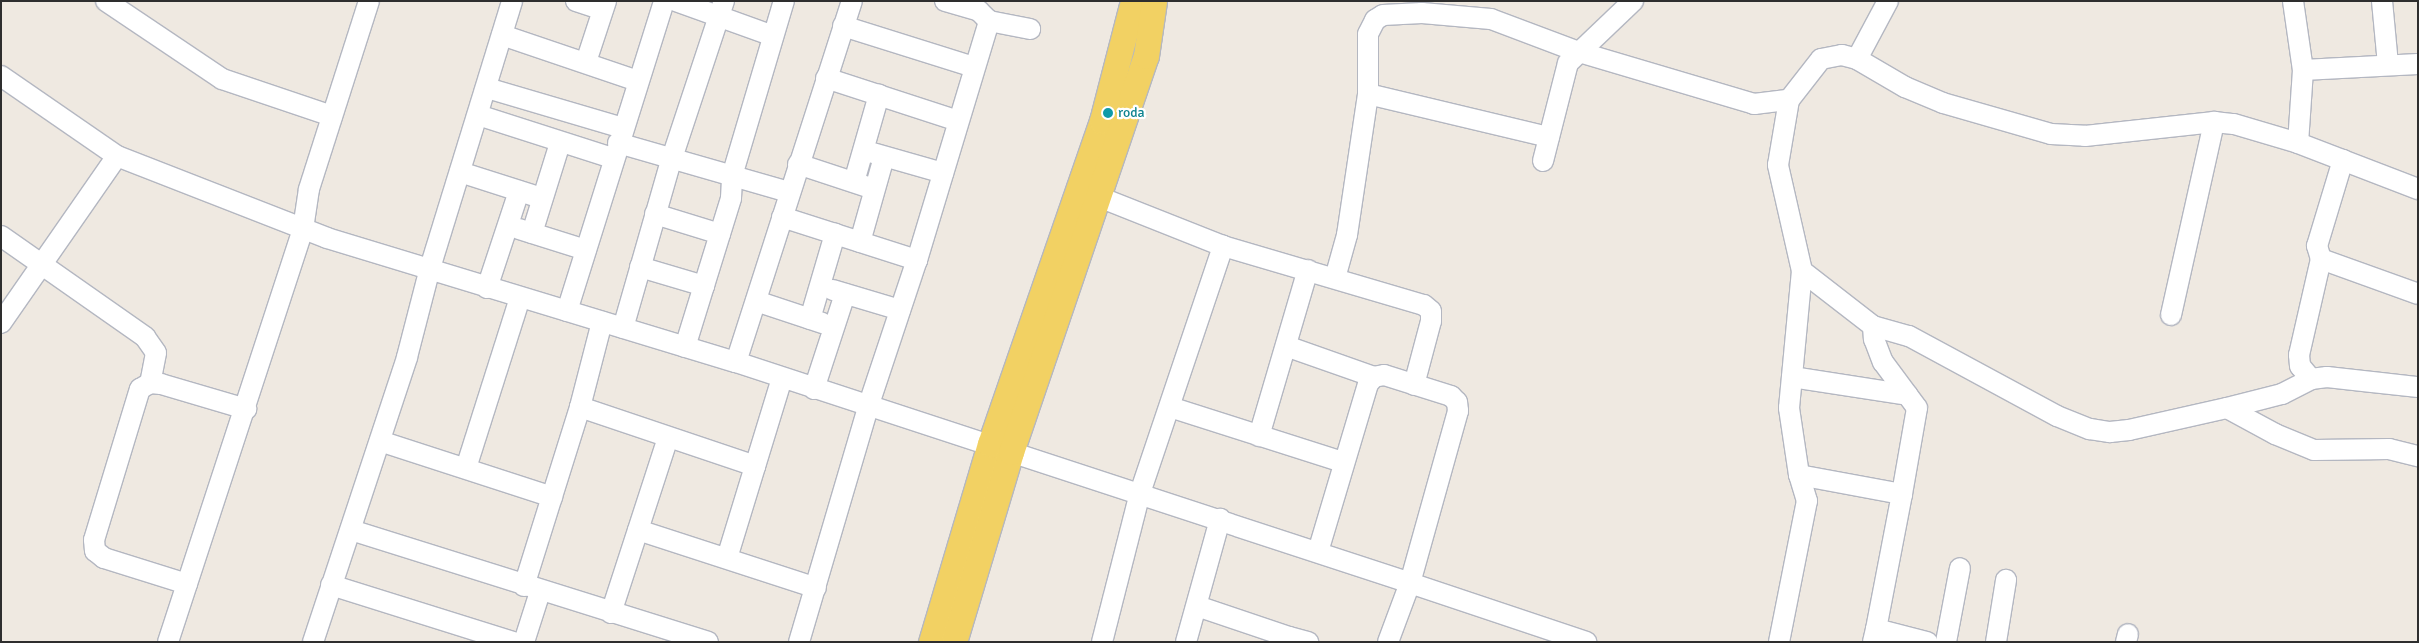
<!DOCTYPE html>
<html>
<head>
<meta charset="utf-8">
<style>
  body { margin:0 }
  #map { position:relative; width:2419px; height:643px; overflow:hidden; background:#efe9e1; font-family:Signika,sans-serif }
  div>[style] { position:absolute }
  .roads { filter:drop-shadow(1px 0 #b4b7c1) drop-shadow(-1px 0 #b4b7c1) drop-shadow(0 1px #b4b7c1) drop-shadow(0 -1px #b4b7c1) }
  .minor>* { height:20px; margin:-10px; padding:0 10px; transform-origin:10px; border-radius:10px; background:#fff }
  .major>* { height:25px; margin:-12.5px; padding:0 12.5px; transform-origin:12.5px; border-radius:12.5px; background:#f2d163 }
  .dots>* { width:14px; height:14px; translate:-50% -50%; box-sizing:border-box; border:2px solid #fff; border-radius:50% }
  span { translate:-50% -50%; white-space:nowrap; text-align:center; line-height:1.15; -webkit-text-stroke:4.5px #fff; paint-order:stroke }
  .culture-label { font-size:14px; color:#0d838f }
  .left { translate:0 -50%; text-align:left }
  .frame { position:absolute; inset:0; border:2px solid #2e2e2e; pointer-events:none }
</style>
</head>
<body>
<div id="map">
  <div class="roads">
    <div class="minor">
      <i style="left:106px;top:1px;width:140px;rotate:33.9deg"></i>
      <i style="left:222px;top:79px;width:116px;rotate:18.6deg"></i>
      <i style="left:576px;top:1px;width:28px;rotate:18deg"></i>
      <i style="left:676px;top:1px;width:103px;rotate:19.8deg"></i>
      <i style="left:945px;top:1px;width:35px;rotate:16deg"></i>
      <i style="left:979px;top:11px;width:14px;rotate:45deg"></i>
      <i style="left:989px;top:21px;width:42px;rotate:11deg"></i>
      <i style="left:2293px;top:1px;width:70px;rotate:81.8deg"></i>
      <i style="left:2303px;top:70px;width:73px;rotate:93.9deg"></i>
      <i style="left:2382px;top:1px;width:64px;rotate:84.6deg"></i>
      <i style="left:843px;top:26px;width:137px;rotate:17.4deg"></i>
      <i style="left:502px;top:35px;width:144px;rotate:18.7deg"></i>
      <i style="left:1857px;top:59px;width:66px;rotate:-61.9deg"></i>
      <i style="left:586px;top:62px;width:64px;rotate:-71.8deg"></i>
      <i style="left:2303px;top:70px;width:115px;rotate:-3deg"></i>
      <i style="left:1px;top:76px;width:141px;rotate:34.6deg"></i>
      <i style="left:117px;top:156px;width:225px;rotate:21.3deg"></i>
      <i style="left:327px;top:238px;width:427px;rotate:16.9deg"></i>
      <i style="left:736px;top:362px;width:709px;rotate:18.15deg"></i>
      <i style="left:1410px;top:583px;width:179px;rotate:-74.4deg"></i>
      <i style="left:1458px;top:411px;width:9px;rotate:-96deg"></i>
      <i style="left:1457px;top:402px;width:8px;rotate:-135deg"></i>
      <i style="left:1451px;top:396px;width:70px;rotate:-162.6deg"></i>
      <i style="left:1384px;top:375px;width:10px;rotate:169deg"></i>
      <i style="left:1374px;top:377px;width:9px;rotate:131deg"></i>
      <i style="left:1368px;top:384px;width:175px;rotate:106.6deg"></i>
      <i style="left:826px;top:78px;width:139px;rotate:18deg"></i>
      <i style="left:487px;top:88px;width:142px;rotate:16.4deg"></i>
      <i style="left:1368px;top:94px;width:186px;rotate:13.4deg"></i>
      <i style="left:478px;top:115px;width:141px;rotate:17.8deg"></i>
      <i style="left:618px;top:143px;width:178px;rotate:16deg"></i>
      <i style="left:873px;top:153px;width:73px;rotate:15.9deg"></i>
      <i style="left:1543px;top:161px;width:101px;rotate:-75.7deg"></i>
      <i style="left:1568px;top:63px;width:90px;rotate:-43.6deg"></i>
      <i style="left:798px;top:164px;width:71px;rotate:18.2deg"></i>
      <i style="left:460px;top:172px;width:76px;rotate:17.7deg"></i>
      <i style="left:854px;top:182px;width:91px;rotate:-74deg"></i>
      <i style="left:1099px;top:197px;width:133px;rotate:21.6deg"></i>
      <i style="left:1223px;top:246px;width:209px;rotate:16.4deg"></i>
      <i style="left:1424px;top:305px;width:9px;rotate:41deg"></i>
      <i style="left:1431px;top:311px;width:10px;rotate:90deg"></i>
      <i style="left:1431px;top:321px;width:66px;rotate:104.9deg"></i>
      <i style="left:655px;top:214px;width:68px;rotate:17.1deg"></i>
      <i style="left:782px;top:217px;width:142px;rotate:17.7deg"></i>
      <i style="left:519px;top:229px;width:70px;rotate:17.4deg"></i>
      <i style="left:532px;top:233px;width:94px;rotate:-72.7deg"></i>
      <i style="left:1px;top:236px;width:176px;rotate:35deg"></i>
      <i style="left:145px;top:337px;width:19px;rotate:55deg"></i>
      <i style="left:156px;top:353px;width:31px;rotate:101deg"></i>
      <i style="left:860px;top:242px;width:88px;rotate:-74.2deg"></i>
      <i style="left:2321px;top:259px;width:103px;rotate:19.8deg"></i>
      <i style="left:640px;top:267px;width:67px;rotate:16.5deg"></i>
      <i style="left:1802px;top:271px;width:90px;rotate:37.8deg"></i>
      <i style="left:1873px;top:326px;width:37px;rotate:16deg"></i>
      <i style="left:1909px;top:336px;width:168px;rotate:28.4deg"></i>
      <i style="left:2057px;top:416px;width:35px;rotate:22deg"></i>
      <i style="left:2090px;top:429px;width:20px;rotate:9deg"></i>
      <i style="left:2110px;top:432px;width:19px;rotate:-6deg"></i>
      <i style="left:2129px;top:430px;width:100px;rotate:-12.7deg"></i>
      <i style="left:2227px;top:408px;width:57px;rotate:-14.3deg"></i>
      <i style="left:2282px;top:394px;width:33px;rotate:-27deg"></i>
      <i style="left:2311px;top:379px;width:16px;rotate:-7deg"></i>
      <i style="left:2327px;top:377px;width:92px;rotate:6.3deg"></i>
      <i style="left:1335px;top:278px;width:45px;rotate:-74.4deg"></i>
      <i style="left:1347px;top:235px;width:143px;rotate:-81.5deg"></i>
      <i style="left:1368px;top:94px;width:60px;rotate:-90deg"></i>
      <i style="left:1368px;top:34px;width:16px;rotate:-63deg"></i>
      <i style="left:1375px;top:20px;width:9px;rotate:-32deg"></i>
      <i style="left:1383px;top:15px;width:39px;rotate:-3deg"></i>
      <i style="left:1422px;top:13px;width:69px;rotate:5deg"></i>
      <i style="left:1491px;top:19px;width:94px;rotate:20.6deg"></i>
      <i style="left:1579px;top:52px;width:183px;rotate:16.5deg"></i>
      <i style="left:1754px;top:104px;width:35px;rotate:-7deg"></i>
      <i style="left:487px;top:288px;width:102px;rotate:-71.7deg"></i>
      <i style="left:833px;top:290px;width:70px;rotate:16.6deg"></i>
      <i style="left:756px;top:301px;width:70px;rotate:18.4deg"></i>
      <i style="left:567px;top:311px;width:325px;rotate:-72.6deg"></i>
      <i style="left:2171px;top:315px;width:198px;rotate:-77.4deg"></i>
      <i style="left:810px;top:319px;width:89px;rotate:-73.6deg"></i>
      <i style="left:1px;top:323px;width:203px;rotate:-55.2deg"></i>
      <i style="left:1873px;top:326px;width:13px;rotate:86deg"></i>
      <i style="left:1874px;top:339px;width:25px;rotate:69deg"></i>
      <i style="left:1883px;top:362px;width:57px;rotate:53.5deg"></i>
      <i style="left:1917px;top:408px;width:87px;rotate:99.9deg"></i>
      <i style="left:623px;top:328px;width:174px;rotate:-74deg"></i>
      <i style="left:671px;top:161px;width:169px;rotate:-71.7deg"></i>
      <i style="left:1286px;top:346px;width:93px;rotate:19.4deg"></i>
      <i style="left:685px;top:347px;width:156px;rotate:-72.8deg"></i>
      <i style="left:731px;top:198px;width:22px;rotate:-87deg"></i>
      <i style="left:732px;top:176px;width:183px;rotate:-73.5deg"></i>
      <i style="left:736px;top:362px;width:379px;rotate:-72.2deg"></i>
      <i style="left:1792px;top:377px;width:117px;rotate:8.8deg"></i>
      <i style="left:2311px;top:379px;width:17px;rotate:-130deg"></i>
      <i style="left:2300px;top:366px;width:11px;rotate:-95deg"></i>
      <i style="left:2299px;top:355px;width:98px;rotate:-77.1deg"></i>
      <i style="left:2321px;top:259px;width:14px;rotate:-107deg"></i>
      <i style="left:2317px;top:246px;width:90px;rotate:-73.2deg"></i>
      <i style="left:814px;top:389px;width:100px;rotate:-71.9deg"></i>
      <i style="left:580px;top:407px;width:185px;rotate:18.6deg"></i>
      <i style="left:1170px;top:407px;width:181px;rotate:17.7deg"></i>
      <i style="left:2227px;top:408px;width:55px;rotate:28.4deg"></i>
      <i style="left:2275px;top:434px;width:42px;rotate:22.3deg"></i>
      <i style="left:2314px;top:450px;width:75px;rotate:-0.8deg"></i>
      <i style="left:2389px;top:449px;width:30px;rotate:14deg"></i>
      <i style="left:1259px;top:436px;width:173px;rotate:-73.6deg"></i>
      <i style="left:380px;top:441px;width:181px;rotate:18deg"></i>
      <i style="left:466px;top:468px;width:178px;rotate:-72.4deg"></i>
      <i style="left:1799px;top:475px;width:105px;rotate:10.5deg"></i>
      <i style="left:1902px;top:494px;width:137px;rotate:100.9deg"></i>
      <i style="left:351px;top:530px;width:374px;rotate:17.4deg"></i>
      <i style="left:638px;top:530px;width:187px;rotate:18deg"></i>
      <i style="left:727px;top:558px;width:188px;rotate:-73deg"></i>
      <i style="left:187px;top:584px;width:87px;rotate:-162.6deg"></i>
      <i style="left:104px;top:558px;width:11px;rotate:-142deg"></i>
      <i style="left:95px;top:551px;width:11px;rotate:-95deg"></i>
      <i style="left:94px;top:540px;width:158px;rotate:-73.1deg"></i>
      <i style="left:140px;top:389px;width:12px;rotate:-31deg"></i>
      <i style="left:150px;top:383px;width:11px;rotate:5deg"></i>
      <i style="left:161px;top:384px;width:89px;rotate:16.4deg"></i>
      <i style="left:331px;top:585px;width:191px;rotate:17.4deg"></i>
      <i style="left:524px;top:586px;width:188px;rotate:-72.6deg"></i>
      <i style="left:580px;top:407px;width:88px;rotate:-75.5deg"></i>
      <i style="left:1197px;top:606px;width:97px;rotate:18.6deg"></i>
      <i style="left:611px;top:613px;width:184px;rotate:-72deg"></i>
      <i style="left:168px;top:642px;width:435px;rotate:-71.9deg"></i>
      <i style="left:303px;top:229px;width:40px;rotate:-81.5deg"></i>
      <i style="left:309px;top:189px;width:197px;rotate:-72.3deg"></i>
      <i style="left:313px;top:642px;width:300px;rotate:-71.7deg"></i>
      <i style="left:407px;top:357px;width:92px;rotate:-75.5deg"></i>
      <i style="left:430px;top:268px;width:279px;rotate:-72.9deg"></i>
      <i style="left:524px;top:642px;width:52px;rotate:-72.3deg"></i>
      <i style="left:799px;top:642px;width:245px;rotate:-73.6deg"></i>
      <i style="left:868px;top:407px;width:155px;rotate:-71.6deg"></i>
      <i style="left:917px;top:260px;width:250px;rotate:-73.2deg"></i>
      <i style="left:1102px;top:642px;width:154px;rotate:-75.7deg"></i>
      <i style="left:1140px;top:493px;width:261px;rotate:-71.4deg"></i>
      <i style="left:1186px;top:642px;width:128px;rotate:-74.5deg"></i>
      <i style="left:1287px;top:642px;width:5px;rotate:-68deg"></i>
      <i style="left:1289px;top:637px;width:20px;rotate:15deg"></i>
      <i style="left:1388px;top:642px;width:63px;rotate:-69.6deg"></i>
      <i style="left:1410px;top:583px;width:186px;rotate:18.5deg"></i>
      <i style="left:1779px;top:642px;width:144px;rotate:-78.8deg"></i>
      <i style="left:1807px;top:501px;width:27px;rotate:-107deg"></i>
      <i style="left:1799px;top:475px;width:68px;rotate:-98.5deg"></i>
      <i style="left:1789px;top:408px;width:138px;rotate:-84.6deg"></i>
      <i style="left:1802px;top:271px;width:109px;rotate:-102.8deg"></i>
      <i style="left:1778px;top:165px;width:66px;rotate:-80.4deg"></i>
      <i style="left:1789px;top:100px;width:52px;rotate:-52deg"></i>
      <i style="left:1821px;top:59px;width:21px;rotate:-11deg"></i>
      <i style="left:1842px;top:55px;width:16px;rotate:15deg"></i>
      <i style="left:1857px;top:59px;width:56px;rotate:30.3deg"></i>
      <i style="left:1905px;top:87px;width:41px;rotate:22.8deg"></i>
      <i style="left:1943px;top:103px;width:112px;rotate:16deg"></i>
      <i style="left:2051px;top:134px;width:34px;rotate:3deg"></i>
      <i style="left:2085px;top:136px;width:130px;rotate:-6.2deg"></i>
      <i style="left:2214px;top:122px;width:20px;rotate:6deg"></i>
      <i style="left:2234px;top:124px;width:67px;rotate:16.5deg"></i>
      <i style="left:2298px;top:143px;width:129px;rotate:21deg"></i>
      <i style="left:1873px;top:642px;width:13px;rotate:-77deg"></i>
      <i style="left:1876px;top:629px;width:53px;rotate:14.3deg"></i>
      <i style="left:1946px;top:642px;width:75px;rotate:-79.3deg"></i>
      <i style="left:1996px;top:642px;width:63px;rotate:-80.8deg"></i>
      <i style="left:2126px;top:642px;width:8px;rotate:-76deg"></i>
    </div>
    <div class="major">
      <i style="left:931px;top:642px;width:207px;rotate:-73.4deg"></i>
      <i style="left:990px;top:444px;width:342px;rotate:-70.9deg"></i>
      <i style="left:1102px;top:121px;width:124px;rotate:-75.5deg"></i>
      <i style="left:954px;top:642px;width:198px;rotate:-73.3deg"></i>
      <i style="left:1011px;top:452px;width:418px;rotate:-71.2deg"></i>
      <i style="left:1146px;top:56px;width:56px;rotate:-81.7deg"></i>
    </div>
  </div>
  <div class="dots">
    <i style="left:1108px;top:113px;background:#0f9aa8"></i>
  </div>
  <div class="culture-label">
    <span class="left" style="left:1118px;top:113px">roda</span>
  </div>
  <div class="frame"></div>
</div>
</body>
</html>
